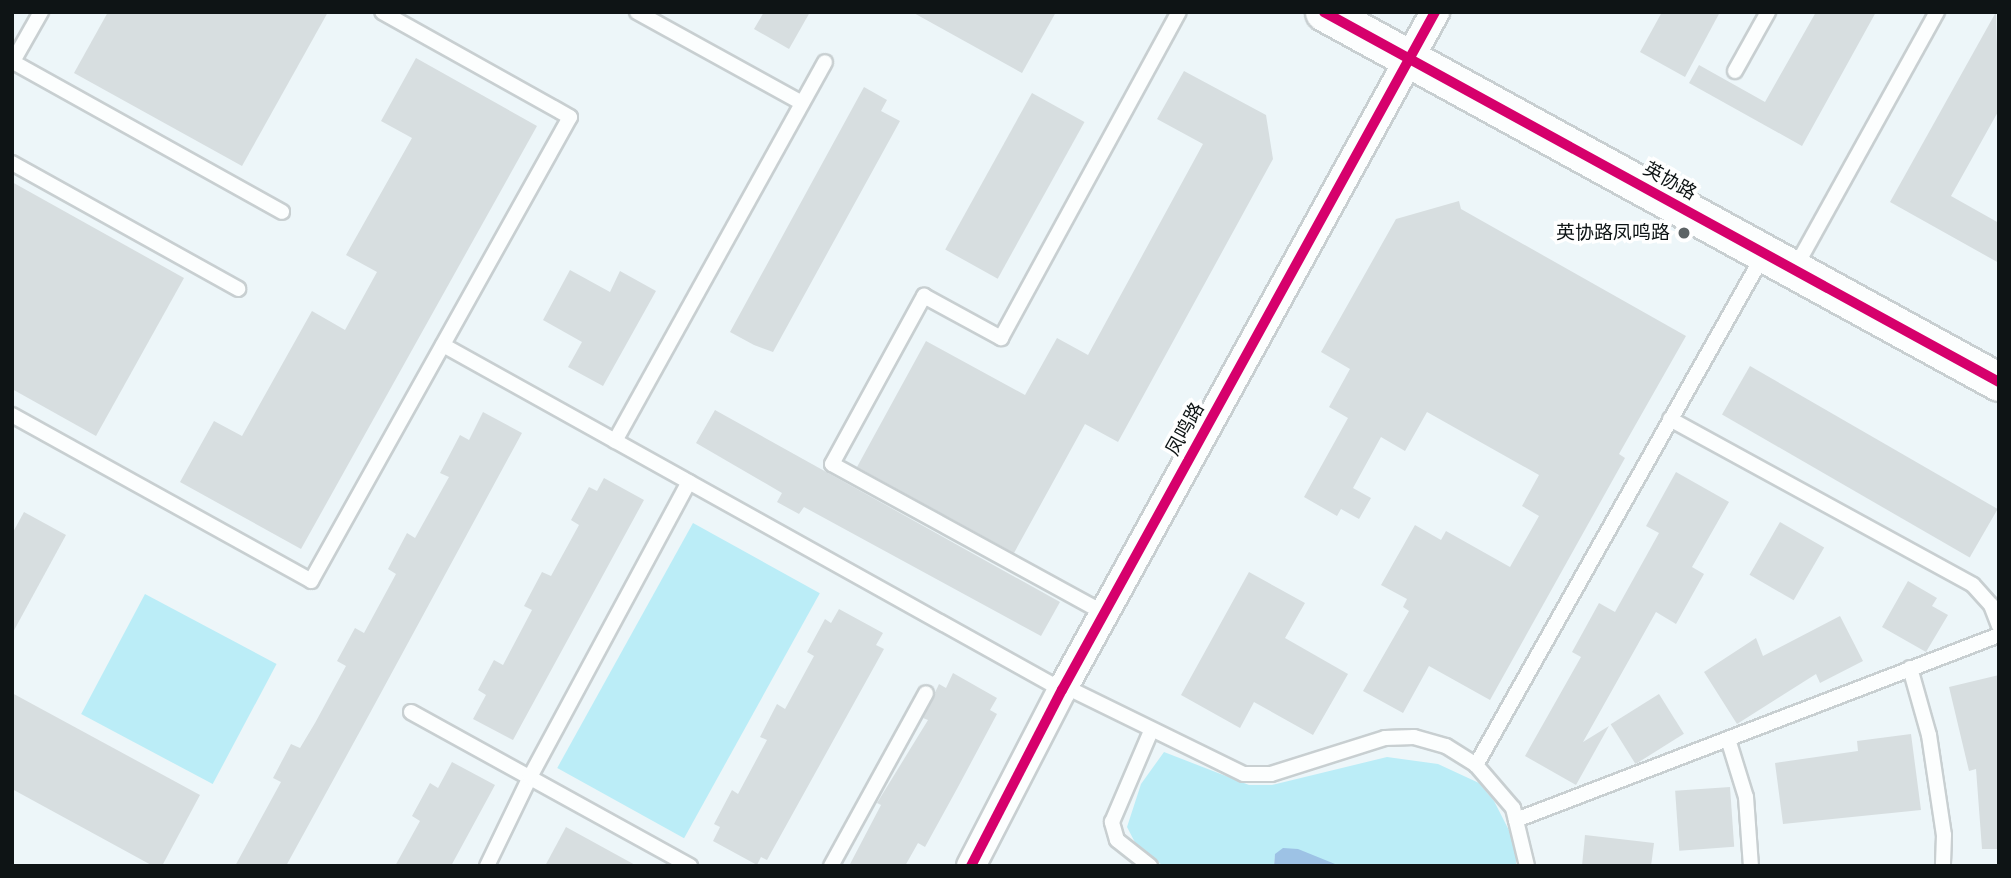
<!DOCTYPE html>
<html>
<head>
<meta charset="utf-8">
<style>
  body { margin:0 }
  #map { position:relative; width:2011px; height:878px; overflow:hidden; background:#edf6f9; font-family:Quicksand,"Noto Sans SC",sans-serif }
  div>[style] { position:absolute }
  .green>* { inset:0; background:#bbedf7; transform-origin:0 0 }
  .water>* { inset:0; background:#9dc2e5 }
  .building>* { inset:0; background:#d7dee0; transform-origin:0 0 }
  .roads { filter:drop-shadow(2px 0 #c8cfd1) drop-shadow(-2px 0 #c8cfd1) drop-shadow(0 2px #c8cfd1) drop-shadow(0 -2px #c8cfd1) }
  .service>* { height:14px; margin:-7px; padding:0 7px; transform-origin:7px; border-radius:7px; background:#fcfefe }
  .minor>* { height:28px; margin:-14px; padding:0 14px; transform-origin:14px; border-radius:14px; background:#fcfefe }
  .tertiary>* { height:37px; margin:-18.5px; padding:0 18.5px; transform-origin:18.5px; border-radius:18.5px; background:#fcfefe }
  .cycleway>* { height:10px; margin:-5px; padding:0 5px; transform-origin:5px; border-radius:5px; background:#d6006c }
  .dots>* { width:19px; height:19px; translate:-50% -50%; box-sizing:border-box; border:4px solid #fff; border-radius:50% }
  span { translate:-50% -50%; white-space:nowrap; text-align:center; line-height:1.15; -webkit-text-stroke:7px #fff; paint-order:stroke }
  .street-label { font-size:19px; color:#0e1415 }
  .poi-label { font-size:19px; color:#0e1415 }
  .right { translate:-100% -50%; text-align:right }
  .frame { position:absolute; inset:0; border:14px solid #0e1415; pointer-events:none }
</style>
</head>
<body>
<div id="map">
  <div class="green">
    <i style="left:693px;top:523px;width:145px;height:280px;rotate:29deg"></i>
    <i style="left:145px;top:594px;width:149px;height:136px;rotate:28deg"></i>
    <i style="clip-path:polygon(1164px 752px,1249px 785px,1272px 785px,1387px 757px,1438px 764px,1479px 783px,1494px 801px,1516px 844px,1516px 866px,1340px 866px,1275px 855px,1274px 866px,1165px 866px,1141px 854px,1127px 827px,1141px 784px)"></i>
  </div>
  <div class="water">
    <i style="clip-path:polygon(1283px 848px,1298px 849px,1340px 866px,1274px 866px,1275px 854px)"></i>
  </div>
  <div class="building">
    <i style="clip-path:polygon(108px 12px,328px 12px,242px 166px,74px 73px)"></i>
    <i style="clip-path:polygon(764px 12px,810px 12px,789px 49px,754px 29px)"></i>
    <i style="clip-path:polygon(912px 12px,1056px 12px,1022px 73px)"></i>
    <i style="clip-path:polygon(1662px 12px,1720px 12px,1685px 77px,1640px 52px)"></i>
    <i style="clip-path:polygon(1816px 12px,1876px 12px,1802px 146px,1689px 83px,1699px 65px,1765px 102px)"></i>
    <i style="clip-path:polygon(1996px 12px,1999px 110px,1951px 196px,1999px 223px,1999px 263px,1890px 202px)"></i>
    <i style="clip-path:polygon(416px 58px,537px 126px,301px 549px,180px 482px,214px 421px,242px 436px,312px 311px,345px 330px,377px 272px,346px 255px,412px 138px,381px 121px)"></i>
    <i style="clip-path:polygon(1184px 71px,1266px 115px,1273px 159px,1118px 442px,1085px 424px,1014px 553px,857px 467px,926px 341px,1025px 395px,1057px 338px,1088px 355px,1203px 144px,1157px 119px)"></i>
    <i style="clip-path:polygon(864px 87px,887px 100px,881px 111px,900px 121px,773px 352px,754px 345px,730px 332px)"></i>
    <i style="left:1032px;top:93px;width:60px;height:179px;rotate:29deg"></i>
    <i style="clip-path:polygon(12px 182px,184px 278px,96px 436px,12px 389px)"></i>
    <i style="clip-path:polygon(1459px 201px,1461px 209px,1686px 336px,1619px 454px,1625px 458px,1490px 700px,1429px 666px,1403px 713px,1363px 691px,1409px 611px,1403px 607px,1407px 599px,1381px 585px,1415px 525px,1441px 540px,1446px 531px,1510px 567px,1539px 516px,1522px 506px,1539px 475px,1427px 412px,1405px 451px,1381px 437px,1353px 488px,1371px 498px,1359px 519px,1341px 509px,1337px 516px,1304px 497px,1348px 418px,1329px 407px,1350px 369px,1321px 352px,1396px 219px)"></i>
    <i style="clip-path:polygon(570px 270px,610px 292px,620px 271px,656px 291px,603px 386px,568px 367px,582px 342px,543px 320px)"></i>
    <i style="left:1750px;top:366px;width:286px;height:56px;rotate:30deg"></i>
    <i style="clip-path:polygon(715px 410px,1060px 602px,1041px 636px,804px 507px,799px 514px,777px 502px,782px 493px,696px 443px)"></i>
    <i style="clip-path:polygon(483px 412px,522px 433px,370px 713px,286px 866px,235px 866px,281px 782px,273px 778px,291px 744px,300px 748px,315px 723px,346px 666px,337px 661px,355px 628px,364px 633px,396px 574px,388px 569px,407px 533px,415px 538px,449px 477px,440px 473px,460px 435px,469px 440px)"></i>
    <i style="clip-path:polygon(1676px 472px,1729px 502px,1692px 567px,1704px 574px,1676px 624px,1656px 612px,1583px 742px,1609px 726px,1576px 785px,1525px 756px,1581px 657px,1572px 652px,1599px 603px,1615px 612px,1659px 533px,1646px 526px)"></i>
    <i style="clip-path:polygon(604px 478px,644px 500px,513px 740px,473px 719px,486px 695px,478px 690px,494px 660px,503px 665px,532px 610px,524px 606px,542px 572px,551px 576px,579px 525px,571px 520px,589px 487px,597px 491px)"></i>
    <i style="clip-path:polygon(24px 512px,66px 535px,12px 634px,12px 534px)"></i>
    <i style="left:1780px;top:522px;width:51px;height:61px;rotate:30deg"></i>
    <i style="clip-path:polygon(1249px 572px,1305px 603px,1285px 638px,1348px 674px,1313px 735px,1254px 702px,1240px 728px,1181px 695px)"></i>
    <i style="clip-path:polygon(1908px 581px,1937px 598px,1932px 606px,1948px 615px,1926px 652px,1882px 627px)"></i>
    <i style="clip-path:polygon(839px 609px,883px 633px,876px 645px,884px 649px,767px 860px,761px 857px,757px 865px,713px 841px,720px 827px,714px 824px,732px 790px,738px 794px,767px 740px,760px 737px,777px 704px,785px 709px,814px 656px,807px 652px,825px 619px,831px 623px)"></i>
    <i style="clip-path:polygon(1840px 616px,1863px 661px,1820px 683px,1816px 674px,1737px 724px,1704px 672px,1756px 638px,1763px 656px)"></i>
    <i style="clip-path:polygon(953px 673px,997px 698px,990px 710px,997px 714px,958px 787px,925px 847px,918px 843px,905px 866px,849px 866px,881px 805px,877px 803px,928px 720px,923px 718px,939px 684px,946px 688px)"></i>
    <i style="clip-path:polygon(1999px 675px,1999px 849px,1982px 849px,1976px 769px,1969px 771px,1949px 687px)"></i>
    <i style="clip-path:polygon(12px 693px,200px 795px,162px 866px,153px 866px,12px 789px)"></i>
    <i style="left:1659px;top:694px;width:47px;height:57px;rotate:58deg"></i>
    <i style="clip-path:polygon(1911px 734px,1921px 810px,1783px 824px,1775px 763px,1858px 751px,1857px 741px)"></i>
    <i style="clip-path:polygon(452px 762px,495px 785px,451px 866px,395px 866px,420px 821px,412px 816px,430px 783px,438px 788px)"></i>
    <i style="left:1730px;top:787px;width:60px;height:55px;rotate:86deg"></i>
    <i style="clip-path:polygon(566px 827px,637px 866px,545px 866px)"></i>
    <i style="clip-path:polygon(1585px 835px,1654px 843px,1651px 866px,1582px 866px)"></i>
  </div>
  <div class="roads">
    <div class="service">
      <i style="left:637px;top:12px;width:188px;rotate:28.9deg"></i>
      <i style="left:13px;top:62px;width:308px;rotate:29.1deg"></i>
      <i style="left:12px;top:63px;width:59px;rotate:-60.4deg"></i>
      <i style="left:1735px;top:71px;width:68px;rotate:-60.8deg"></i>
      <i style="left:12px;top:163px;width:259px;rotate:29.1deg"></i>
      <i style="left:1795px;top:268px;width:293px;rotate:-61deg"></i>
      <i style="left:443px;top:345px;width:709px;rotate:29.13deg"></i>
      <i style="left:12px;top:415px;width:342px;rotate:29deg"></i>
      <i style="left:311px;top:581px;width:531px;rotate:-60.83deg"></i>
      <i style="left:570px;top:117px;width:215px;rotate:-150.8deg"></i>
      <i style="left:1670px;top:419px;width:345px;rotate:28.7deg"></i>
      <i style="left:1973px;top:585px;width:27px;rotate:48deg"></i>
      <i style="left:1991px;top:605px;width:22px;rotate:69deg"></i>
      <i style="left:615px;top:441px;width:433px;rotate:-61deg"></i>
      <i style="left:1104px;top:613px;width:310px;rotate:-151.3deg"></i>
      <i style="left:832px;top:464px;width:192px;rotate:-61.3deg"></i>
      <i style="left:924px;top:296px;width:88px;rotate:28.6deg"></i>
      <i style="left:1001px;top:338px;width:371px;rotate:-61.4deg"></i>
      <i style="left:1910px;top:668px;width:70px;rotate:74.2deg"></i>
      <i style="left:1929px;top:735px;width:101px;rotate:81.5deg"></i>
      <i style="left:1944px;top:835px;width:31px;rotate:92deg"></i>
      <i style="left:1064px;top:686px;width:200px;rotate:26.1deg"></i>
      <i style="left:1244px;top:774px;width:27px"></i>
      <i style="left:1271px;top:774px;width:120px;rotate:-17.5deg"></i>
      <i style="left:1385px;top:738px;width:29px;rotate:-2deg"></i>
      <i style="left:1414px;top:737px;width:33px;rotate:16deg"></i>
      <i style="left:1446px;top:746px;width:36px;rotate:32deg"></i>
      <i style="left:1476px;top:765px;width:57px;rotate:49.3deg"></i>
      <i style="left:1513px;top:808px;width:60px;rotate:76.4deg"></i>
      <i style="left:411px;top:712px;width:319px;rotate:28.9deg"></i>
      <i style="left:1728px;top:739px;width:61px;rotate:72.8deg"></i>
      <i style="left:1746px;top:797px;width:69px;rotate:85.9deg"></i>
      <i style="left:1476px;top:765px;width:587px;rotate:-60.59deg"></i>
      <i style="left:1516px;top:820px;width:517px;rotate:-20.96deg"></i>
      <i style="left:487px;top:866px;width:99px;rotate:-64.2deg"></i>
      <i style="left:530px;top:777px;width:335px;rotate:-61.7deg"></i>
      <i style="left:831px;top:866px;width:197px;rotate:-61.2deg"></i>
      <i style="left:1150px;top:866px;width:42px;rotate:-141.8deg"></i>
      <i style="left:1117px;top:840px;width:19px;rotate:-106deg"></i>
      <i style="left:1112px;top:822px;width:99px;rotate:-66.8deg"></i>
    </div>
    <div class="minor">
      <i style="left:971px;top:866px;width:198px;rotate:-62.7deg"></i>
      <i style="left:1062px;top:690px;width:774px;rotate:-61.18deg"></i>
    </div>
    <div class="tertiary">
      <i style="left:1324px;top:12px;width:770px;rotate:28.73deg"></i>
    </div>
  </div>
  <div class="cycleway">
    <i style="left:1324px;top:12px;width:770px;rotate:28.73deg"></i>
    <i style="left:971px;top:866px;width:198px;rotate:-62.7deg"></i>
    <i style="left:1062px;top:690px;width:774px;rotate:-61.18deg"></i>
  </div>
  <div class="dots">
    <i style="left:1684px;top:233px;background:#5c6365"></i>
  </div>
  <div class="street-label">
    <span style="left:1670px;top:181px;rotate:29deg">英协路</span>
    <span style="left:1185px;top:429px;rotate:-61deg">凤鸣路</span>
  </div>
  <div class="poi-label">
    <span class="right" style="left:1670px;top:233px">英协路凤鸣路</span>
  </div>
  <div class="frame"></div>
</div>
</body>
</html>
